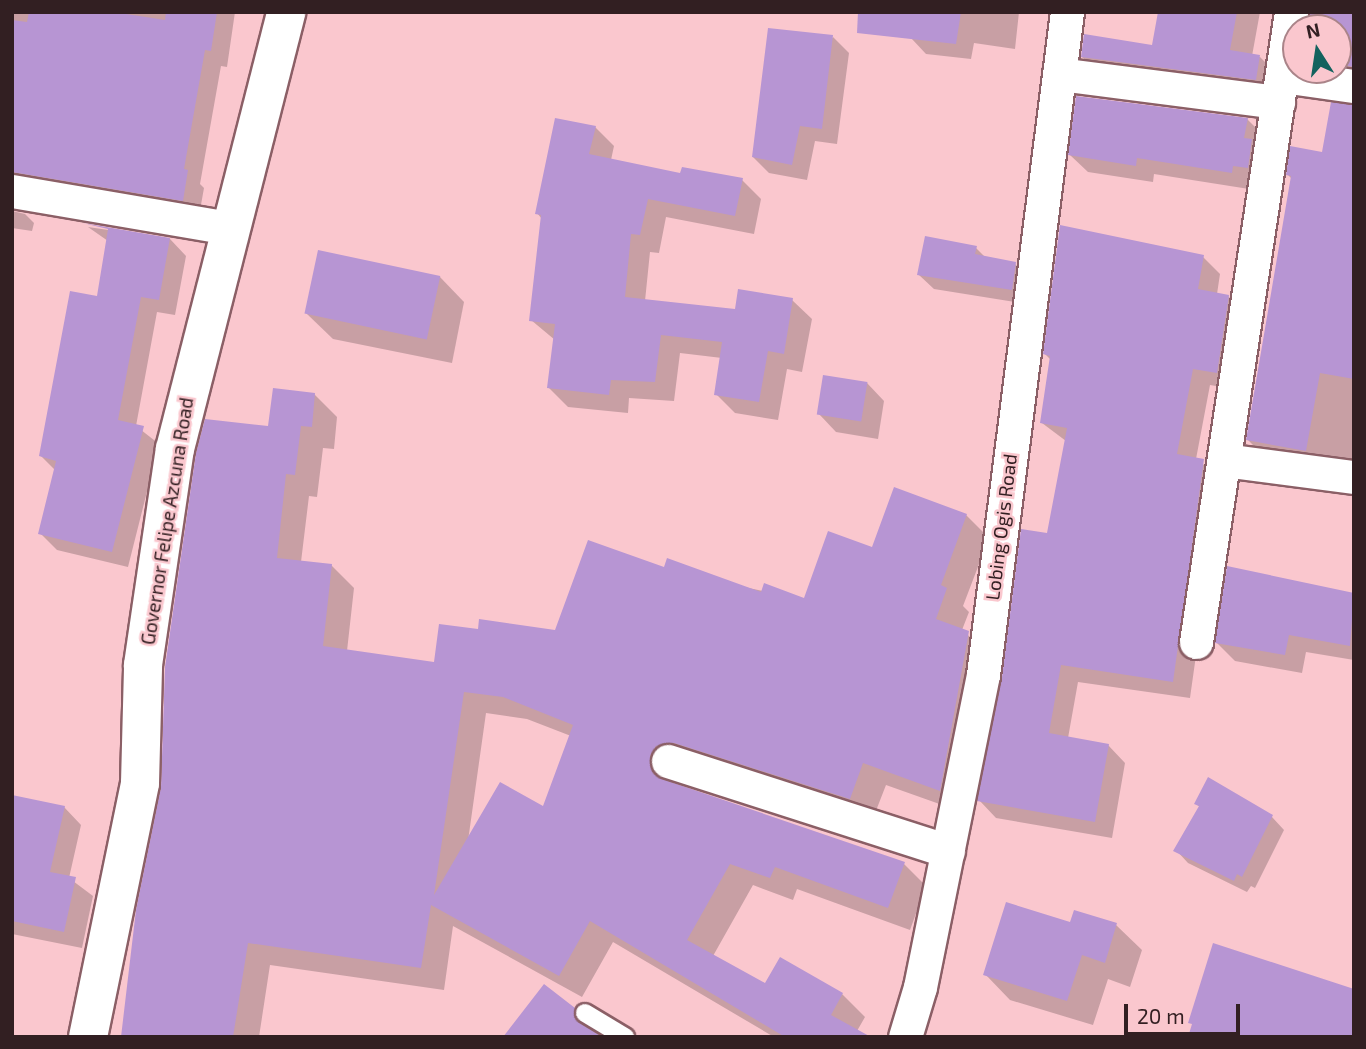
<!DOCTYPE html>
<html>
<head>
<meta charset="utf-8">
<style>
  body { margin:0 }
  #map { position:relative; width:1366px; height:1049px; overflow:hidden; background:#fac7ce; font-family:"Exo 2",sans-serif }
  div>[style] { position:absolute }
  .shadow>* { inset:0; background:#0003 }
  .building>* { inset:0; background:#b795d3; transform-origin:0 0 }
  .roads { filter:drop-shadow(2px 0 #8b5f66) drop-shadow(-2px 0 #8b5f66) drop-shadow(0 2px #8b5f66) drop-shadow(0 -2px #8b5f66) }
  .lane>* { height:18px; margin:-9px; padding:0 9px; transform-origin:9px; border-radius:9px; background:#fff }
  .street>* { height:33px; margin:-16.5px; padding:0 16.5px; transform-origin:16.5px; border-radius:16.5px; background:#fff }
  .secondary>* { height:38px; margin:-19px; padding:0 19px; transform-origin:19px; border-radius:19px; background:#fff }
  span { translate:-50% -50%; white-space:nowrap; text-align:center; line-height:1.15; -webkit-text-stroke:5px #fac7ce; paint-order:stroke }
  .street-label { font-size:19px; color:#321f22 }
  .frame { position:absolute; inset:0; border:14px solid #321f22; pointer-events:none }
  .north { position:absolute; left:1282px; top:14px; width:70px; height:70px; box-sizing:border-box; background:#fac7ce; border:2px solid #aa8489; border-radius:50%; rotate:348deg; font-size:19px; font-weight:700; line-height:28px; text-align:center; color:#321f22 }
  .north::after { content:''; display:block; margin:auto; width:24px; height:32px; background:#13625e; clip-path:polygon(50% 0,100% 100%,50% 72%,0 100%) }
  .scale { position:absolute; left:1124px; top:1004px; width:116px; height:32px; box-sizing:border-box; border:4px solid #321f22; border-top:0; padding-left:9px; font-size:21px; line-height:24px; white-space:nowrap; color:#321f22; -webkit-text-stroke:5px #fac7ce; paint-order:stroke }
</style>
</head>
<body>
<div id="map">
  <div class="shadow">
    <i style="clip-path:polygon(12px 12px,235px 12px,227px 67px,221px 66px,200px 184px,204px 188px,199px 216px,12px 199px)"></i>
    <i style="clip-path:polygon(914px 12px,1019px 12px,1015px 49px,974px 43px,971px 59px,926px 54px,911px 38px)"></i>
    <i style="clip-path:polygon(1159px 12px,1260px 12px,1252px 56px,1260px 57px,1279px 76px,1275px 98px,1102px 76px,1082px 57px,1153px 47px)"></i>
    <i style="clip-path:polygon(1354px 12px,1354px 81px,1338px 70px,1338px 28px,1310px 28px)"></i>
    <i style="clip-path:polygon(833px 37px,849px 53px,837px 144px,815px 141px,807px 180px,769px 173px,753px 157px)"></i>
    <i style="clip-path:polygon(1354px 105px,1354px 473px,1265px 457px,1248px 440px,1292px 179px,1288px 175px,1323px 154px)"></i>
    <i style="clip-path:polygon(1247px 119px,1265px 137px,1249px 189px,1154px 174px,1153px 182px,1088px 172px,1070px 155px)"></i>
    <i style="clip-path:polygon(595px 127px,614px 146px,611px 160px,682px 175px,742px 180px,761px 199px,754px 234px,666px 217px,659px 253px,650px 252px,645px 301px,736px 311px,792px 300px,812px 319px,802px 372px,787px 369px,778px 420px,735px 413px,716px 394px,722px 358px,680px 353px,674px 401px,629px 398px,628px 413px,568px 407px,549px 388px,555px 340px,531px 320px,542px 219px,537px 213px)"></i>
    <i style="clip-path:polygon(12px 211px,25px 214px,34px 223px,32px 231px,12px 228px)"></i>
    <i style="clip-path:polygon(88px 227px,170px 239px,186px 256px,175px 315px,157px 312px,136px 426px,159px 444px,128px 567px,57px 550px,40px 533px,56px 471px,41px 456px,98px 298px,108px 241px)"></i>
    <i style="clip-path:polygon(976px 248px,986px 258px,1015px 264px,1030px 279px,1027px 304px,934px 289px,919px 275px)"></i>
    <i style="clip-path:polygon(1203px 257px,1220px 274px,1217px 294px,1228px 296px,1245px 313px,1234px 389px,1210px 385px,1196px 459px,1221px 478px,1190px 698px,1078px 682px,1068px 738px,1108px 745px,1125px 763px,1112px 838px,996px 818px,979px 800px,1049px 535px,1066px 441px,1042px 423px,1051px 360px,1045px 354px)"></i>
    <i style="clip-path:polygon(439px 276px,464px 302px,452px 363px,333px 339px,307px 314px)"></i>
    <i style="clip-path:polygon(867px 383px,884px 401px,878px 439px,836px 432px,819px 414px)"></i>
    <i style="clip-path:polygon(evenodd,314px 394px,337px 417px,334px 449px,323px 448px,317px 497px,309px 496px,301px 562px,331px 565px,354px 588px,347px 651px,435px 664px,479px 631px,557px 632px,665px 570px,805px 600px,873px 549px,966px 515px,989px 538px,963px 606px,969px 612px,962px 630px,991px 655px,962px 812px,886px 785px,872px 821px,671px 779px,673px 785px,904px 864px,926px 886px,910px 930px,797px 889px,793px 900px,753px 885px,713px 956px,766px 986px,842px 994px,865px 1017px,857px 1031px,866px 1037px,774px 1037px,613px 942px,582px 997px,453px 926px,444px 990px,270px 965px,259px 1037px,122px 1037px,270px 427px,314px 394px,486px 713px,527px 719px,571px 736px,544px 809px,468px 841px,486px 713px)"></i>
    <i style="clip-path:polygon(1354px 595px,1354px 660px,1306px 652px,1302px 673px,1235px 661px,1217px 643px)"></i>
    <i style="clip-path:polygon(12px 797px,64px 807px,81px 825px,69px 878px,93px 896px,82px 948px,12px 934px)"></i>
    <i style="clip-path:polygon(1196px 804px,1272px 817px,1284px 830px,1255px 888px,1251px 886px,1247px 892px,1188px 863px,1176px 850px,1200px 807px)"></i>
    <i style="clip-path:polygon(1071px 924px,1116px 925px,1142px 950px,1130px 987px,1108px 979px,1093px 1025px,1010px 1000px,985px 974px)"></i>
    <i style="clip-path:polygon(574px 1009px,603px 1037px,505px 1037px)"></i>
  </div>
  <div class="building">
    <i style="clip-path:polygon(29px 12px,113px 12px,165px 20px,166px 12px,217px 12px,211px 51px,205px 50px,184px 169px,188px 170px,183px 201px,12px 172px,12px 20px,27px 22px)"></i>
    <i style="clip-path:polygon(858px 12px,961px 12px,956px 44px,857px 33px)"></i>
    <i style="clip-path:polygon(1158px 12px,1237px 12px,1230px 50px,1260px 55px,1256px 80px,1081px 57px,1084px 34px,1152px 45px)"></i>
    <i style="clip-path:polygon(1310px 12px,1354px 12px,1354px 67px,1338px 64px,1338px 28px,1308px 28px)"></i>
    <i style="clip-path:polygon(768px 28px,833px 35px,822px 129px,800px 126px,792px 165px,752px 157px)"></i>
    <i style="clip-path:polygon(1076px 96px,1248px 118px,1244px 138px,1252px 139px,1248px 168px,1233px 166px,1232px 173px,1137px 158px,1136px 166px,1068px 155px)"></i>
    <i style="clip-path:polygon(1331px 102px,1354px 105px,1354px 379px,1320px 373px,1306px 451px,1246px 440px,1291px 176px,1286px 175px,1290px 146px,1322px 152px)"></i>
    <i style="clip-path:polygon(555px 118px,596px 126px,589px 154px,680px 173px,682px 167px,743px 178px,735px 216px,648px 199px,640px 235px,631px 234px,625px 297px,735px 309px,738px 289px,793px 298px,784px 354px,768px 351px,759px 402px,714px 395px,722px 342px,661px 335px,655px 382px,611px 380px,609px 395px,547px 388px,555px 324px,529px 321px,541px 215px,535px 214px)"></i>
    <i style="clip-path:polygon(83px 223px,170px 238px,159px 300px,141px 297px,118px 420px,144px 426px,112px 552px,38px 534px,56px 461px,39px 456px,70px 291px,97px 296px,108px 229px)"></i>
    <i style="clip-path:polygon(1060px 225px,1204px 255px,1198px 289px,1229px 295px,1217px 373px,1193px 369px,1177px 454px,1204px 459px,1173px 682px,1061px 665px,1049px 733px,1109px 744px,1095px 822px,977px 801px,1002px 677px,1021px 529px,1047px 533px,1067px 428px,1040px 423px,1050px 356px,1043px 354px)"></i>
    <i style="clip-path:polygon(925px 236px,977px 246px,975px 254px,1016px 262px,1012px 290px,917px 275px)"></i>
    <i style="left:318px;top:250px;width:125px;height:65px;rotate:12deg"></i>
    <i style="left:823px;top:375px;width:45px;height:40px;rotate:9deg"></i>
    <i style="clip-path:polygon(evenodd,273px 388px,315px 393px,312px 427px,301px 426px,295px 475px,286px 474px,277px 558px,332px 564px,323px 646px,434px 662px,439px 624px,478px 629px,479px 619px,555px 630px,588px 540px,664px 567px,667px 558px,761px 592px,764px 583px,804px 598px,828px 531px,872px 547px,894px 487px,967px 514px,941px 585px,947px 588px,936px 619px,969px 631px,940px 791px,863px 763px,850px 799px,674px 743px,656px 746px,650px 756px,653px 773px,662px 779px,905px 862px,888px 908px,775px 867px,770px 878px,730px 864px,687px 940px,765px 983px,780px 957px,843px 993px,831px 1015px,871px 1037px,785px 1037px,590px 921px,559px 976px,431px 905px,421px 968px,248px 943px,233px 1037px,121px 1037px,136px 910px,161px 787px,165px 667px,196px 453px,205px 419px,268px 426px,273px 388px,464px 692px,503px 697px,573px 725px,543px 806px,500px 782px,434px 895px,464px 692px)"></i>
    <i style="clip-path:polygon(1227px 566px,1354px 593px,1350px 646px,1289px 635px,1285px 655px,1215px 643px)"></i>
    <i style="clip-path:polygon(1208px 777px,1273px 815px,1242px 877px,1237px 874px,1234px 881px,1173px 851px,1199px 806px,1194px 804px)"></i>
    <i style="clip-path:polygon(12px 795px,65px 806px,50px 872px,76px 877px,64px 932px,12px 921px)"></i>
    <i style="clip-path:polygon(1006px 902px,1070px 922px,1074px 910px,1117px 923px,1105px 963px,1082px 955px,1067px 1001px,983px 975px)"></i>
    <i style="clip-path:polygon(1213px 943px,1354px 989px,1354px 1037px,1188px 1037px,1192px 1024px,1188px 1023px)"></i>
    <i style="clip-path:polygon(544px 984px,575px 1008px,579px 1022px,602px 1037px,503px 1037px)"></i>
  </div>
  <div class="roads">
    <div class="lane">
      <i style="left:585px;top:1013px;width:47px;rotate:31deg"></i>
    </div>
    <div class="street">
      <i style="left:1059px;top:74px;width:221px;rotate:7.3deg"></i>
      <i style="left:1282px;top:76px;width:73px;rotate:7.9deg"></i>
      <i style="left:12px;top:191px;width:220px;rotate:9.7deg"></i>
      <i style="left:1224px;top:460px;width:131px;rotate:7.5deg"></i>
      <i style="left:1196px;top:642px;width:637px;rotate:-81.42deg"></i>
      <i style="left:668px;top:761px;width:294px;rotate:17.8deg"></i>
      <i style="left:905px;top:1037px;width:52px;rotate:-73.3deg"></i>
      <i style="left:920px;top:987px;width:318px;rotate:-78.6deg"></i>
      <i style="left:983px;top:675px;width:668px;rotate:-82.78deg"></i>
    </div>
    <div class="secondary">
      <i style="left:88px;top:1037px;width:259px;rotate:-78.4deg"></i>
      <i style="left:140px;top:783px;width:118px;rotate:-88.5deg"></i>
      <i style="left:143px;top:665px;width:218px;rotate:-81.6deg"></i>
      <i style="left:175px;top:449px;width:451px;rotate:-75.7deg"></i>
    </div>
  </div>
  <div class="street-label">
    <span style="left:167px;top:521px;rotate:-81deg">Governor Felipe Azcuna Road</span>
    <span style="left:1001px;top:527px;rotate:-83deg">Lobing Ogis Road</span>
  </div>
  <div class="frame"></div>
  <div class="north">N</div>
  <div class="scale">20 m</div>
</div>
</body>
</html>
